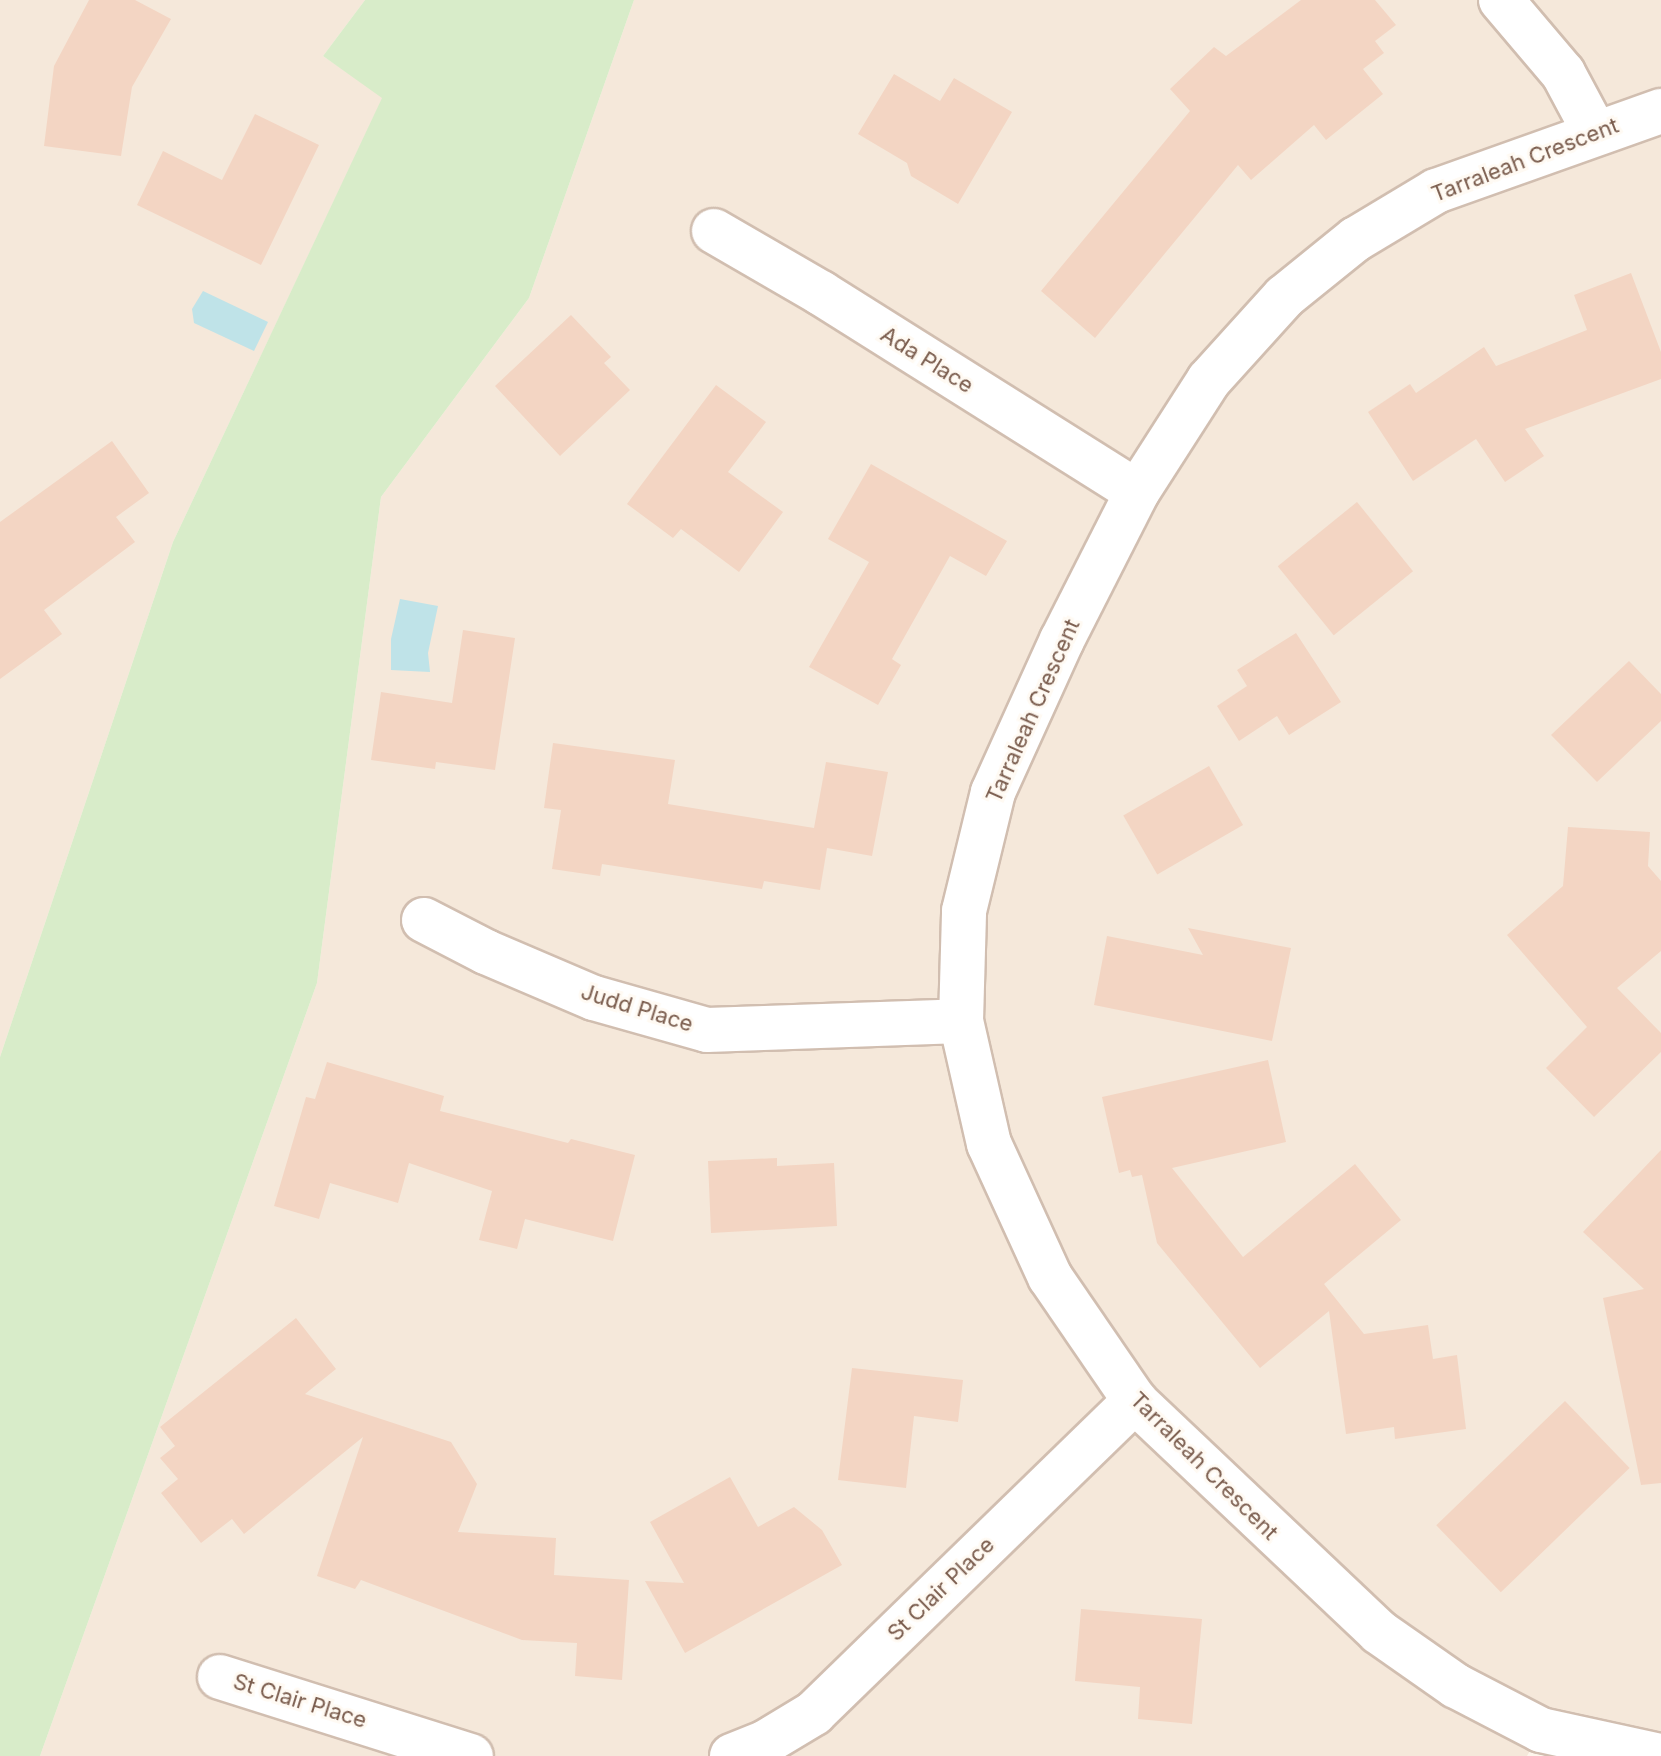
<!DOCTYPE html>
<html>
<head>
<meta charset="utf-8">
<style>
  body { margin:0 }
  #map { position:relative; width:1661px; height:1756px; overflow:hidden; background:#fdf6ec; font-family:Inter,sans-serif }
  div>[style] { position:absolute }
  .residential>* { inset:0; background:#f5e8da }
  .green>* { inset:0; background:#d8ecc9 }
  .water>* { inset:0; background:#bfe3e8 }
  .building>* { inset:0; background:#f3d5c3; transform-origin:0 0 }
  .roads { filter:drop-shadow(2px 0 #d1beb0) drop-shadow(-2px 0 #d1beb0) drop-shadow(0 2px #d1beb0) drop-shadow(0 -2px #d1beb0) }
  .street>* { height:44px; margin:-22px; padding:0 22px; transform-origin:22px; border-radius:22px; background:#fff }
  span { translate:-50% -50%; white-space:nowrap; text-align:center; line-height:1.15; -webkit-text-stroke:6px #fffaf3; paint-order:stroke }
  .street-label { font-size:22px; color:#7a5c4d }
</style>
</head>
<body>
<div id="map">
  <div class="residential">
    <i style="clip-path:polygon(0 0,365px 0,323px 56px,383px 97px,173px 542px,0 1057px)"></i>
    <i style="clip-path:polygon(634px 0,1661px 0,1661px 1747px,1542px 1730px,1527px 1756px,40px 1756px,317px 983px,381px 497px,529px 298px)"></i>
  </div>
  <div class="green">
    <i style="clip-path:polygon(365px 0,634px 0,529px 298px,381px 497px,317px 983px,40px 1756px,0 1756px,0 1057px,173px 542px,382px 98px,323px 56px)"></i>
  </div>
  <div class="water">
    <i style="clip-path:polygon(203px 291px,268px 322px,254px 351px,194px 323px,192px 309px)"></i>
    <i style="clip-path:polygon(400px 599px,438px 606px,428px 653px,430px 672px,391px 670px,391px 639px)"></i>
  </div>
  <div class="building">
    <i style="clip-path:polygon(89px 0,135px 0,171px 19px,132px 87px,121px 156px,44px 146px,54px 66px)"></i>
    <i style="clip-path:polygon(1301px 0,1375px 0,1396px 25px,1375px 41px,1384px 53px,1363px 69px,1383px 94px,1326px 140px,1314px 125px,1251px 180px,1238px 165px,1095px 338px,1041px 291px,1190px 111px,1170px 89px,1214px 47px,1226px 56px)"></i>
    <i style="clip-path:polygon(894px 74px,940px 101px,954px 78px,1012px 112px,958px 204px,911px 176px,907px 163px,858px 134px)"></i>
    <i style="clip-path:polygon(255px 114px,319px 145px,261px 265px,137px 205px,163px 151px,222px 180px)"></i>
    <i style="clip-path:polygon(1631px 273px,1661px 352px,1661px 379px,1525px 429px,1544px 456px,1505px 482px,1476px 439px,1413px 481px,1368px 412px,1410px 384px,1416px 393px,1484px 347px,1496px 366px,1587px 330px,1574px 295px)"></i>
    <i style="clip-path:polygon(571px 315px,611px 357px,604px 363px,630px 390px,560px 456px,495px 386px)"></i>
    <i style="clip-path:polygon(716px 385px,766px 422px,728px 472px,783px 512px,739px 572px,681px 529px,673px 538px,627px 504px)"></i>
    <i style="clip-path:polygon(112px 441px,149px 493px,116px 517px,135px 542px,44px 610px,62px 634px,0 679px,0 522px)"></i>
    <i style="clip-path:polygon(871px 464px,1007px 541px,986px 576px,950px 556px,892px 659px,901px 665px,878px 705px,809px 667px,869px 562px,828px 539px)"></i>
    <i style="left:1357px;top:502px;width:89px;height:102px;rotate:51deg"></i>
    <i style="clip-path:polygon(463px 630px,515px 638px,495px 770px,436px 762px,435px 769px,371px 760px,381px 692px,452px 703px)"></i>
    <i style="clip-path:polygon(1296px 633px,1341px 702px,1289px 735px,1277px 716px,1239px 741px,1217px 706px,1247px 686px,1237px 670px)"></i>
    <i style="clip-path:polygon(1629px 661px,1661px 694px,1661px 721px,1597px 782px,1551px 735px)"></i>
    <i style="clip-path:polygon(553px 743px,675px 760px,668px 804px,814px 828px,826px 762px,888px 772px,872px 856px,827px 848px,820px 890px,764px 881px,762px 889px,602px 864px,600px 876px,552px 869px,561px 810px,544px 808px)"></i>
    <i style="left:1209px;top:766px;width:68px;height:99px;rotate:60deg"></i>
    <i style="clip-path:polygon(1568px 827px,1650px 832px,1648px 866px,1661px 881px,1661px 951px,1617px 988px,1661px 1033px,1661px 1052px,1594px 1117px,1546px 1068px,1587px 1027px,1507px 935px,1563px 886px)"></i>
    <i style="clip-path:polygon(1188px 928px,1291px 948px,1272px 1041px,1094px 1005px,1107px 936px,1203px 955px)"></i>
    <i style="clip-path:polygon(1268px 1060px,1286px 1142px,1172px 1168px,1243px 1257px,1355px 1164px,1401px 1220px,1324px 1284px,1364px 1334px,1428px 1325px,1433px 1359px,1457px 1355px,1466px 1429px,1395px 1439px,1394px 1427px,1346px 1434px,1329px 1311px,1260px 1368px,1157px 1243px,1142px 1175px,1132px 1177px,1130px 1170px,1119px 1173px,1102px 1097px)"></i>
    <i style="clip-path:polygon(327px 1062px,444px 1096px,440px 1111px,568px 1143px,571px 1139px,635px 1155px,613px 1241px,525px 1219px,517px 1249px,479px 1240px,492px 1191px,409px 1163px,398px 1203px,330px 1183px,319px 1219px,274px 1206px,306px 1097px,315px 1099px)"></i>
    <i style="clip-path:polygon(1661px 1150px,1661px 1483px,1641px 1485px,1603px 1298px,1644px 1289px,1583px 1232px)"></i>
    <i style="clip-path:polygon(777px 1158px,777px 1166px,834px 1163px,837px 1226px,711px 1233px,708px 1161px)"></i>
    <i style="clip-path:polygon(296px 1318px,336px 1369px,305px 1394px,451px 1442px,477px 1484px,458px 1532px,556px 1538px,554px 1575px,629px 1580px,622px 1680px,575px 1676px,577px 1643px,522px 1640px,361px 1580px,355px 1589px,317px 1576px,363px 1437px,244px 1534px,232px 1519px,201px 1543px,161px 1493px,178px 1479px,160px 1458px,175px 1446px,160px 1427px)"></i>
    <i style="clip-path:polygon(852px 1368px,963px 1380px,958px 1422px,914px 1416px,906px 1488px,838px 1480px)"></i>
    <i style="left:1565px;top:1401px;width:93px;height:179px;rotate:46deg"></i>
    <i style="clip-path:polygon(730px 1477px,758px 1527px,794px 1507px,822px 1530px,842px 1565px,685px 1653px,645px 1581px,684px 1583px,650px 1522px)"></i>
    <i style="clip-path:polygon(1081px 1609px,1202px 1619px,1192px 1724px,1138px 1719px,1140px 1687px,1075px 1681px)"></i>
  </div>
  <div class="roads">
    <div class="street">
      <i style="left:1501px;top:0;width:96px;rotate:49.7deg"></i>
      <i style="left:1563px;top:73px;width:68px;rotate:61.9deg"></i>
      <i style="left:714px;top:231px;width:124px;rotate:30.1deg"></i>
      <i style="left:821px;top:293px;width:373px;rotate:32.2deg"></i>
      <i style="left:424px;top:920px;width:70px;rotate:27.3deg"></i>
      <i style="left:486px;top:952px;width:117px;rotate:23.1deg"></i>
      <i style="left:594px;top:998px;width:117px;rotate:15.8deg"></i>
      <i style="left:707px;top:1030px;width:254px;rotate:-2deg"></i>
      <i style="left:220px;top:1677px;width:263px;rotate:17.5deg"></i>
      <i style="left:732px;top:1756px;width:37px;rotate:-22deg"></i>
      <i style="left:766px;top:1742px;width:56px;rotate:-31.1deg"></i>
      <i style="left:814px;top:1713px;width:448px;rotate:-44.2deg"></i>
      <i style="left:1660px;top:1756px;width:122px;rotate:-167.7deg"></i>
      <i style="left:1541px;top:1730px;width:96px;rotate:-152.6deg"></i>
      <i style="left:1456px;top:1686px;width:94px;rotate:-145deg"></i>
      <i style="left:1379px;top:1632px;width:336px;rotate:-136.6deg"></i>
      <i style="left:1135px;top:1401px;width:150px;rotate:-124.4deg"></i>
      <i style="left:1050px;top:1277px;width:146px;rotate:-114.6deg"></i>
      <i style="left:989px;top:1144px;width:126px;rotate:-102.8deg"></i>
      <i style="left:961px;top:1021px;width:110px;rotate:-88.4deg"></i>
      <i style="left:964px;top:911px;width:122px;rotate:-76.3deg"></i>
      <i style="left:993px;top:792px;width:167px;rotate:-65.6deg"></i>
      <i style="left:1062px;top:640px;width:166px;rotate:-63.1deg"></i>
      <i style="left:1137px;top:492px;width:133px;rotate:-57.3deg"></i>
      <i style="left:1209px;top:380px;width:112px;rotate:-47.9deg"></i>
      <i style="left:1284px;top:297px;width:92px;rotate:-38.9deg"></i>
      <i style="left:1356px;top:239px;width:93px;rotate:-31deg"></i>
      <i style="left:1436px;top:191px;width:239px;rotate:-19.6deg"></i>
    </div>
  </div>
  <div class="street-label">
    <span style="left:1525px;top:160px;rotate:-21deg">Tarraleah Crescent</span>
    <span style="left:927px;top:360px;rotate:32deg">Ada Place</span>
    <span style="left:1033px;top:711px;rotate:-66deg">Tarraleah Crescent</span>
    <span style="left:637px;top:1008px;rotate:17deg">Judd Place</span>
    <span style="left:1204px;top:1466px;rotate:45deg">Tarraleah Crescent</span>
    <span style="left:941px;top:1589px;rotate:-44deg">St Clair Place</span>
    <span style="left:300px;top:1701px;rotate:17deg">St Clair Place</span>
  </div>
</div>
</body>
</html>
